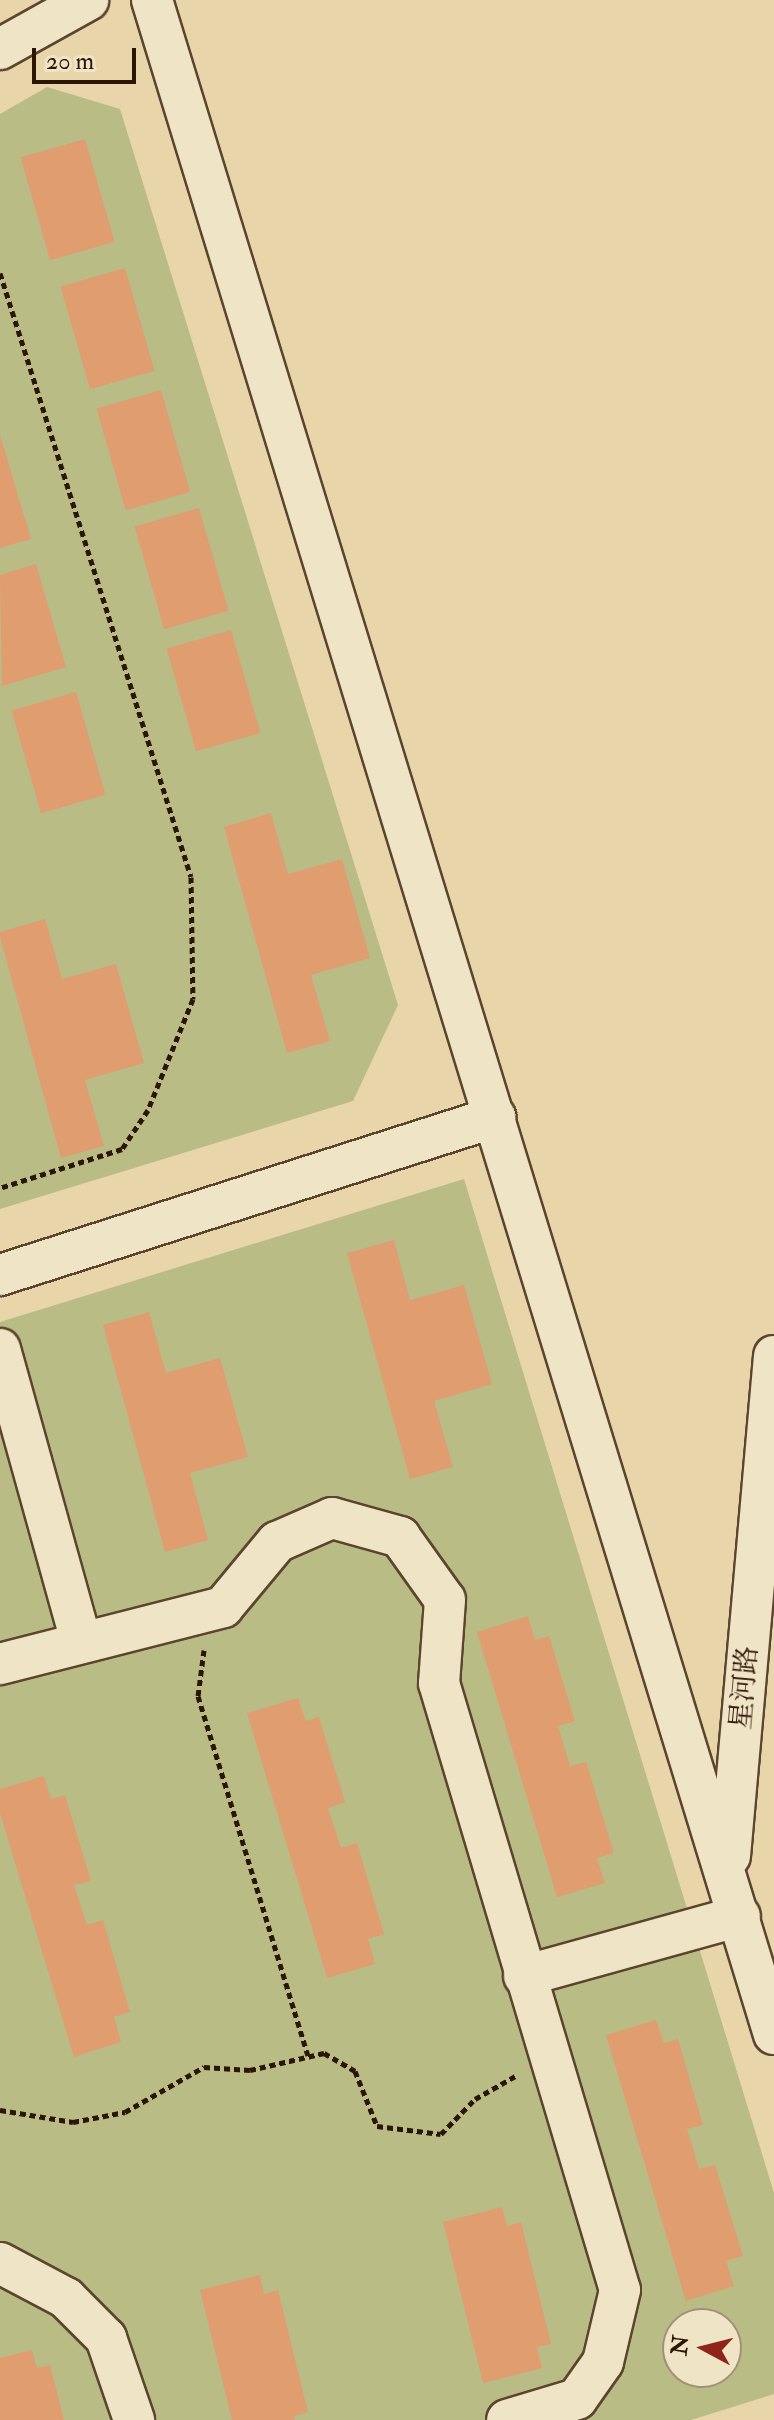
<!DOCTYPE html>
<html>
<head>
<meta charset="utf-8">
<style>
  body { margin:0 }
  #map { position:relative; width:774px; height:2420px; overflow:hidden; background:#e8d5a9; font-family:"IM FELL Double Pica","Noto Serif SC",serif }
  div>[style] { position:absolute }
  .green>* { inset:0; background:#babc85 }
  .building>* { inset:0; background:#df9d70; transform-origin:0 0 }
  .path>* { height:5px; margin-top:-2.5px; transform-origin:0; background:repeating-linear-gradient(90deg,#2d1506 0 6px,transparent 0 10px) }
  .roads { filter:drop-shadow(2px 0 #5c452f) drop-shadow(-2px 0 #5c452f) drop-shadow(0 2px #5c452f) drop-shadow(0 -2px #5c452f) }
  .minor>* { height:40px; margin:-20px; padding:0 20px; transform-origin:20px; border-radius:20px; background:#f0e4c7 }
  span { translate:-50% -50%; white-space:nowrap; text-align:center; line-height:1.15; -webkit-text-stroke:6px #f0e4c7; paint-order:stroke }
  .street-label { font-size:28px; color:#2d1506 }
  .north { position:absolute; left:662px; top:2308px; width:80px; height:80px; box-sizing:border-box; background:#f0e4c7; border:2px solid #a2917a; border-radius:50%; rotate:277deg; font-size:22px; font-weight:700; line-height:32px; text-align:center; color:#2d1506 }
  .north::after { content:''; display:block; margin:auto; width:28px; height:36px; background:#8f2418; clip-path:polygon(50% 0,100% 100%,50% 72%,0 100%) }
  .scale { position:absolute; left:32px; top:48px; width:104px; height:36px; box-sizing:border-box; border:4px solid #2d1506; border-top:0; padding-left:10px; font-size:24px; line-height:28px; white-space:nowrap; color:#2d1506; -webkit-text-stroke:6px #f0e4c7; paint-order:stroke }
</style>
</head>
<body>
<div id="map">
  <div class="green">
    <i style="clip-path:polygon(47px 87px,120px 109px,398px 1005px,353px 1101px,0 1209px,0 114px)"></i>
    <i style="clip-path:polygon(evenodd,464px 1179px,774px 2193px,774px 2394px,691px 2420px,0 2420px,0 1322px,464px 1179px,678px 2324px,726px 2324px,726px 2372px,678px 2372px,678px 2324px)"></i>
  </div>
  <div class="building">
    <i style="left:85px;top:139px;width:107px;height:67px;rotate:74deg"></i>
    <i style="left:125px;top:268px;width:107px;height:67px;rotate:74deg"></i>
    <i style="left:161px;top:390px;width:106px;height:67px;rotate:74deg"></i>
    <i style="clip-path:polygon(0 435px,31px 539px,0 548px)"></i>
    <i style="left:199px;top:508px;width:107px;height:67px;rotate:74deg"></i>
    <i style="clip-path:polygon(36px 564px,66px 667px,2px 686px,0 575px)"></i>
    <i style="left:231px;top:630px;width:107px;height:67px;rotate:74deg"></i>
    <i style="left:76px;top:692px;width:107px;height:67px;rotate:74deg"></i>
    <i style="clip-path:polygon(271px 813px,288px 874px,342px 859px,370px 958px,311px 975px,330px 1041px,287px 1053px,224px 827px)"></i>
    <i style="clip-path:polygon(45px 919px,62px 979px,116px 964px,144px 1063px,85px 1080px,104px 1146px,61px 1158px,0 937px,0 932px)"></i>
    <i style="clip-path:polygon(394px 1240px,410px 1300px,464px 1285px,492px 1384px,434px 1401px,453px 1467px,410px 1479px,347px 1253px)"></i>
    <i style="clip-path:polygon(149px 1312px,166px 1373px,220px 1358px,248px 1457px,190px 1473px,208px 1540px,165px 1552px,103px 1325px)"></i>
    <i style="clip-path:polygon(528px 1616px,535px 1640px,549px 1636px,575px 1721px,558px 1726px,570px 1766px,586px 1762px,614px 1853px,597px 1858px,605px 1883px,557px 1897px,477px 1632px)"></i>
    <i style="clip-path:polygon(298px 1698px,306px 1721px,319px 1717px,345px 1802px,328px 1808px,341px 1848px,357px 1843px,384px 1934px,368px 1939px,375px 1964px,327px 1978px,247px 1713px)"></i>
    <i style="clip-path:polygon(44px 1776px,51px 1799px,65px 1795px,91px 1881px,74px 1885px,87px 1925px,103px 1920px,130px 2012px,114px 2017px,121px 2042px,74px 2057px,0 1813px,0 1789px)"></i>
    <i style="clip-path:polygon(656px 2020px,664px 2043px,678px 2039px,703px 2125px,687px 2129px,699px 2169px,715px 2165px,743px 2256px,726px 2261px,734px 2286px,686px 2301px,606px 2035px)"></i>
    <i style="clip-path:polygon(502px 2207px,507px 2226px,521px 2222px,551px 2344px,537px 2347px,542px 2368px,483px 2383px,443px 2222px)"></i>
    <i style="clip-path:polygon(260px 2275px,264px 2294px,278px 2290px,308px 2412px,294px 2416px,295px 2420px,232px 2420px,200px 2290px)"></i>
    <i style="clip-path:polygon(32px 2350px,37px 2368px,50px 2365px,64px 2420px,0 2420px,0 2358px)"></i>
  </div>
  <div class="path">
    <i style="left:0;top:273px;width:633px;rotate:72.45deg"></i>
    <i style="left:191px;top:877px;width:122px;rotate:89.1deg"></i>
    <i style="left:193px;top:999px;width:120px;rotate:112.1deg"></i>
    <i style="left:148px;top:1110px;width:47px;rotate:123.7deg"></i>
    <i style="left:122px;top:1149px;width:128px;rotate:162.3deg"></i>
    <i style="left:204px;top:1650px;width:46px;rotate:97.4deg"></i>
    <i style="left:198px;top:1696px;width:376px;rotate:73deg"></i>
    <i style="left:0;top:2110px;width:74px;rotate:9.3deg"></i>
    <i style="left:73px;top:2122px;width:53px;rotate:-10.9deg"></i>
    <i style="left:125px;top:2112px;width:91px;rotate:-29.7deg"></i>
    <i style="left:204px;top:2067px;width:46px;rotate:3.7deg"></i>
    <i style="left:250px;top:2070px;width:76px;rotate:-12.9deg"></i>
    <i style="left:324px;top:2053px;width:36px;rotate:30deg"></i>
    <i style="left:355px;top:2071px;width:59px;rotate:68.2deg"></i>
    <i style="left:377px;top:2126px;width:64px;rotate:7.1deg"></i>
    <i style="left:441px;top:2134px;width:49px;rotate:-45.8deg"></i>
    <i style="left:475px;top:2099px;width:48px;rotate:-29.7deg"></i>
  </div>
  <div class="roads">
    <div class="minor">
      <i style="left:152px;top:0;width:2127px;rotate:73deg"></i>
      <i style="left:0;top:49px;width:101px;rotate:-29.1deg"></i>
      <i style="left:0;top:1275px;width:520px;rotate:-17.7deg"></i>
      <i style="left:0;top:1349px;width:304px;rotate:74.5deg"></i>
      <i style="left:0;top:1664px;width:230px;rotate:-14.3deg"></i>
      <i style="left:223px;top:1607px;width:85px;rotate:-50.3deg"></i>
      <i style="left:277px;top:1542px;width:60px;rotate:-23.6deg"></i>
      <i style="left:332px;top:1518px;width:71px;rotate:15.6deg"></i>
      <i style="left:400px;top:1537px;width:77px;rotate:54.5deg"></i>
      <i style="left:445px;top:1600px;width:83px;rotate:94.1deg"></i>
      <i style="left:439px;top:1683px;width:633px;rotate:73.4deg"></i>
      <i style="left:620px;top:2290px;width:74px;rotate:103.3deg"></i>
      <i style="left:603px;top:2362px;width:45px;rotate:125.1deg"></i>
      <i style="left:577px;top:2399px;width:73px;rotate:163.3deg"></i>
      <i style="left:730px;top:1856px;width:502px;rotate:-84.97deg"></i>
      <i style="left:524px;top:1976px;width:224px;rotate:-15.5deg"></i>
      <i style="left:0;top:2263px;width:75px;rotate:27.9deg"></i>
      <i style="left:66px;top:2298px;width:57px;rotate:45deg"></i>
      <i style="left:106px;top:2338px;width:87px;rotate:71.1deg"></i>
    </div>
  </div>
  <div class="street-label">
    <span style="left:745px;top:1688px;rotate:-85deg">星河路</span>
  </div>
  <div class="north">N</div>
  <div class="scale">20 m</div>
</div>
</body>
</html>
